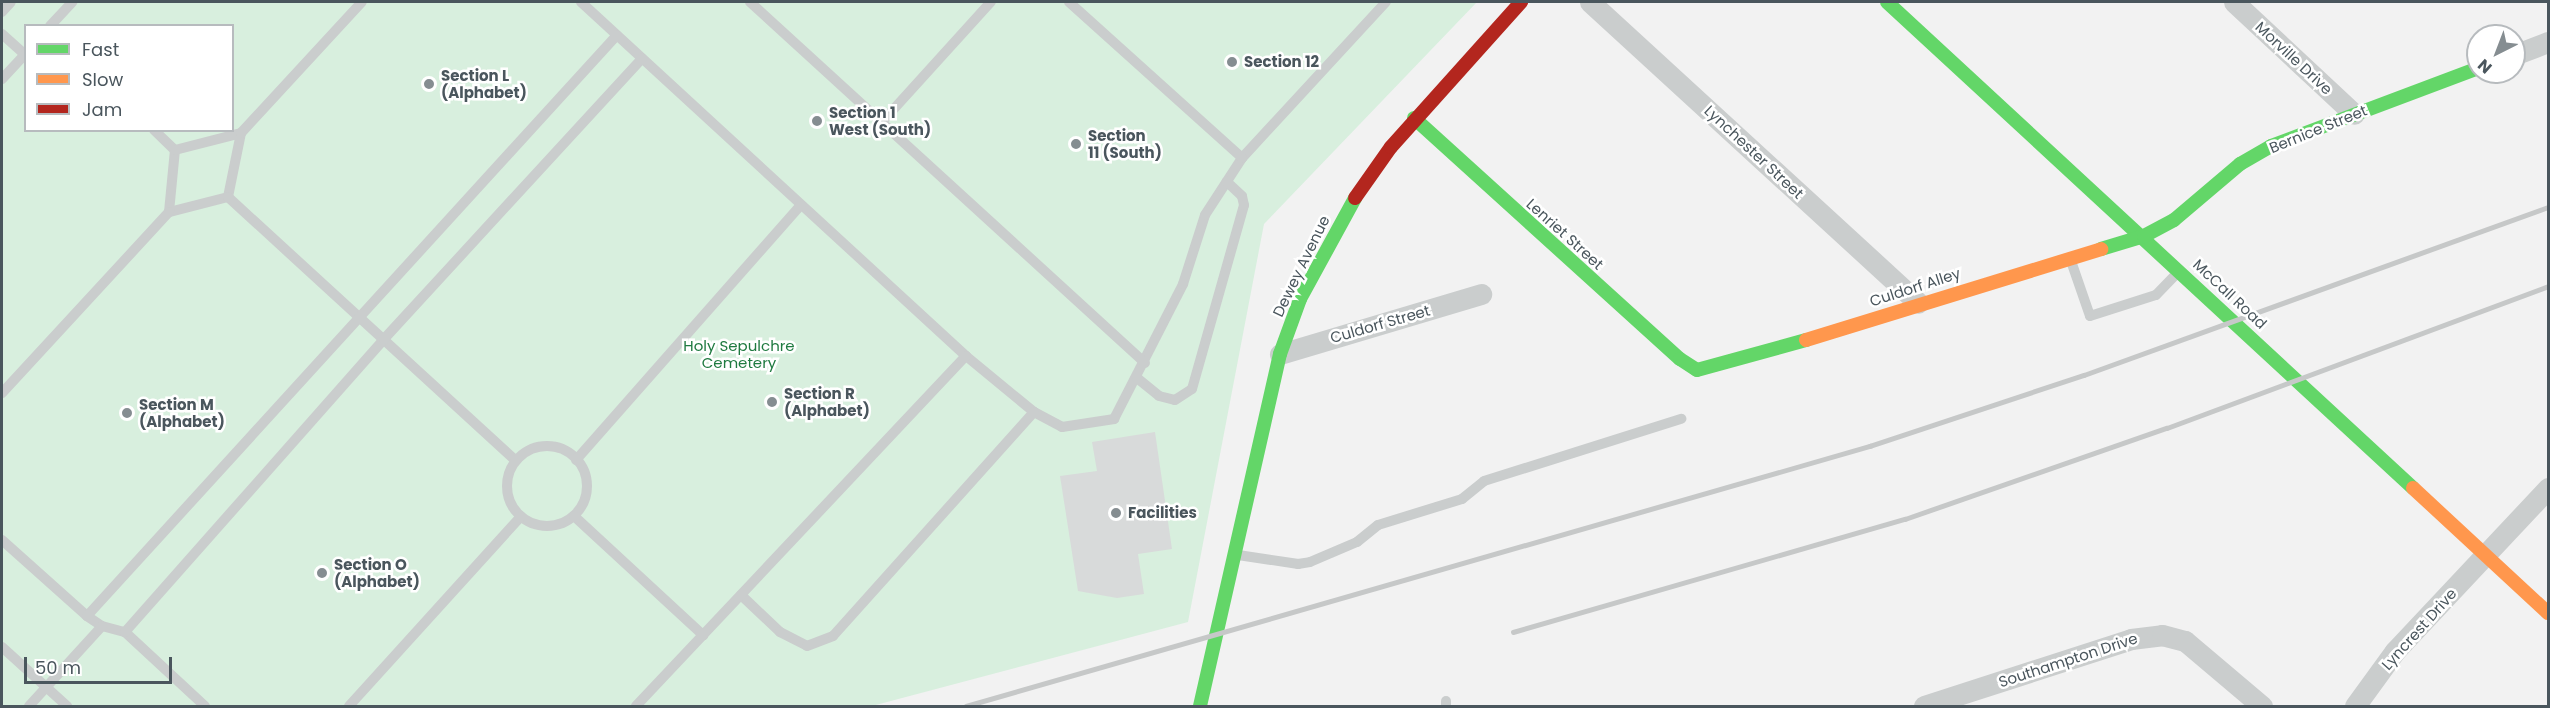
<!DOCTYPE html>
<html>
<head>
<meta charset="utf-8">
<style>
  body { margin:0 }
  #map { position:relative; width:2550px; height:708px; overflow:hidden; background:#f2f2f2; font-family:Poppins,sans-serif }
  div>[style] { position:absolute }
  .green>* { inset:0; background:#d8efde }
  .building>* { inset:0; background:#d8dada }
  .lane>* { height:10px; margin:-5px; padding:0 5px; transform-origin:5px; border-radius:5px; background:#cacdcd }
  .lane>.ring { margin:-5px; padding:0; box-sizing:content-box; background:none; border:10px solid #cacdcd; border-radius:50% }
  .street>* { height:21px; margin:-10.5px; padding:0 10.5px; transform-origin:10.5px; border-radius:10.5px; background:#cacdcd }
  .fast>* { height:14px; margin:-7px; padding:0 7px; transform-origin:7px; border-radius:7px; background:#63d668 }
  .slow>* { height:14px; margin:-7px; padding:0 7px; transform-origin:7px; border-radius:7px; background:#ff974d }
  .jam>* { height:14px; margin:-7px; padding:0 7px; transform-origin:7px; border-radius:7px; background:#b3261e }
  .rail>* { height:4.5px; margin:-2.25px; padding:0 2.25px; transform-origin:2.25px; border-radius:2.25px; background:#c6c8c8 }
  .dots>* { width:16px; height:16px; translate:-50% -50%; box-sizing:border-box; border:3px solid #fff; border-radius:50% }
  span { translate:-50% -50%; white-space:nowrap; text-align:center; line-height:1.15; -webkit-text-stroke:5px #fff; paint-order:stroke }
  .street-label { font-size:15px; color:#4a565d }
  .poi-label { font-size:15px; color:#4a565d; font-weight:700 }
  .left { translate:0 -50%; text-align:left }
  .park-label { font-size:15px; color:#1f7a40 }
  .frame { position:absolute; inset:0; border:3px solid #4a565d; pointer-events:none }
  .legend { position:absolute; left:24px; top:24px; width:210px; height:108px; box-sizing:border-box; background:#fff; border:2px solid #b7bbbe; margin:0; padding:8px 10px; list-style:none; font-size:18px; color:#4a565d }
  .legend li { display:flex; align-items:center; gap:12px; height:30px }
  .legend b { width:30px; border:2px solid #b7bbbe }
  .north { position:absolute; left:2466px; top:24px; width:60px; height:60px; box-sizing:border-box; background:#fff; border:2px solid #b7bbbe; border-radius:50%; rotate:222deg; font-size:16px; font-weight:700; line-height:24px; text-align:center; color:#4a565d }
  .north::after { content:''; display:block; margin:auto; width:21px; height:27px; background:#858d91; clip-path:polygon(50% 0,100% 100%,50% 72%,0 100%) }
  .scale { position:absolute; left:24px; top:657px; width:148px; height:27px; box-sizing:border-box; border:3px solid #4a565d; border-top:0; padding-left:8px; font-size:18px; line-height:21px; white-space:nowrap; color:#4a565d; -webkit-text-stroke:4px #fff; paint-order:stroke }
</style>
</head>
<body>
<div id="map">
  <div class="green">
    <i style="clip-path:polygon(evenodd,2px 2px,1477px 2px,1264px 224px,1188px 622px,872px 706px,2px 706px,2px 2px,26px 26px,232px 26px,232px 130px,26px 130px,26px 26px)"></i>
  </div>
  <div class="building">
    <i style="clip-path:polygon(1155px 432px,1172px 549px,1138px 554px,1144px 594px,1117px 598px,1078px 591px,1060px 476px,1097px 471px,1092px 442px)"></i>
  </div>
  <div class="lane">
    <i style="left:581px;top:2px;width:523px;rotate:42.6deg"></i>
    <i style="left:966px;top:356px;width:88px;rotate:39.5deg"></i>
    <i style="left:1034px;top:412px;width:32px;rotate:28deg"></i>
    <i style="left:1062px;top:427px;width:53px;rotate:-8.7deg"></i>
    <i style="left:1114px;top:419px;width:152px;rotate:-62.9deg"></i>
    <i style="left:1183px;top:284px;width:72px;rotate:-72.3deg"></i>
    <i style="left:1205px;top:215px;width:68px;rotate:-57deg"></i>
    <i style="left:1242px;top:158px;width:212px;rotate:-47.3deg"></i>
    <i style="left:750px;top:2px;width:535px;rotate:42.42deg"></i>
    <i style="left:1069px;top:2px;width:233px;rotate:42deg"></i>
    <i style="left:2px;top:12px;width:13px;rotate:-48deg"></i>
    <i style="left:50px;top:26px;width:33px;rotate:-47deg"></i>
    <i style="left:2px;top:34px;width:30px;rotate:42deg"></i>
    <i style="left:2px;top:79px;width:35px;rotate:-47deg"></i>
    <i style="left:882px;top:122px;width:162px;rotate:-47.8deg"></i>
    <i style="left:154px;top:130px;width:29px;rotate:44deg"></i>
    <i style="left:241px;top:133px;width:65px;rotate:101.5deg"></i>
    <i style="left:228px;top:197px;width:61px;rotate:165.7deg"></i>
    <i style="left:169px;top:212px;width:62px;rotate:-84.5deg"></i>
    <i style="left:175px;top:150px;width:68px;rotate:-14.4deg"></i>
    <i style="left:241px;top:133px;width:178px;rotate:-47.3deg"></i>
    <i style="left:228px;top:197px;width:389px;rotate:42.5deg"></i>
    <i style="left:2071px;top:261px;width:58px;rotate:70.9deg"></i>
    <i style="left:2090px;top:316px;width:69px;rotate:-17.7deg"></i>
    <i style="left:2156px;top:295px;width:32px;rotate:-46deg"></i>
    <i style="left:1137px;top:378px;width:28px;rotate:39deg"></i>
    <i style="left:1159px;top:396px;width:16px;rotate:14deg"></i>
    <i style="left:1175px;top:400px;width:20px;rotate:-33deg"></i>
    <i style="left:1192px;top:389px;width:191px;rotate:-74.2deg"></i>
    <i style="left:1244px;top:205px;width:9px;rotate:-103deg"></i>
    <i style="left:1242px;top:196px;width:21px;rotate:-137deg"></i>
    <i style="left:2px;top:393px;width:246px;rotate:-47.3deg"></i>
    <i class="ring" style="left:507px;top:446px;width:70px;height:70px"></i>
    <i style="left:576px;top:460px;width:340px;rotate:-48.6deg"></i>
    <i style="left:574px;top:516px;width:176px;rotate:42.7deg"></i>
    <i style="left:2px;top:540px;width:114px;rotate:41.8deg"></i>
    <i style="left:87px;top:616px;width:18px;rotate:34deg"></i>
    <i style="left:102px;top:626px;width:24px;rotate:15deg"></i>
    <i style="left:125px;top:632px;width:109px;rotate:42.8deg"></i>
    <i style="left:1238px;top:555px;width:61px;rotate:8.5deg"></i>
    <i style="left:1298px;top:564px;width:12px;rotate:-9deg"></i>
    <i style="left:1310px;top:562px;width:51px;rotate:-23.1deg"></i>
    <i style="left:1357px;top:542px;width:27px;rotate:-39deg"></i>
    <i style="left:1378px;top:525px;width:88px;rotate:-17.2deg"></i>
    <i style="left:1462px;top:499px;width:28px;rotate:-39deg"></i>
    <i style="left:1484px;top:481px;width:207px;rotate:-17.5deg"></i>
    <i style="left:741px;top:595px;width:54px;rotate:43.5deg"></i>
    <i style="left:780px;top:632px;width:30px;rotate:27deg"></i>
    <i style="left:807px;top:646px;width:28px;rotate:-21deg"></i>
    <i style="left:833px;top:636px;width:301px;rotate:-48.1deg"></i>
    <i style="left:87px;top:616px;width:786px;rotate:-47.63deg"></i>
    <i style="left:125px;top:632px;width:391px;rotate:-48.5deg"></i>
    <i style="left:384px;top:339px;width:381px;rotate:-47.4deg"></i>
    <i style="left:2px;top:647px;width:88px;rotate:42.2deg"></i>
    <i style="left:1446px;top:701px;width:5px;rotate:90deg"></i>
    <i style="left:29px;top:706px;width:108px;rotate:-47.6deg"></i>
    <i style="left:349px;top:706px;width:256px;rotate:-47.8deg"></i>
    <i style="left:636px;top:706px;width:481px;rotate:-46.7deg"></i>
  </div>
  <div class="street">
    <i style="left:1590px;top:2px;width:445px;rotate:42.5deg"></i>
    <i style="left:2234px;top:2px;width:164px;rotate:43deg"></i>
    <i style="left:2514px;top:55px;width:36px;rotate:-21deg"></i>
    <i style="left:1280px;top:354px;width:210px;rotate:-16.6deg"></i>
    <i style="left:1924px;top:706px;width:218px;rotate:-17.9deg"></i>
    <i style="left:2131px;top:639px;width:31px;rotate:-7deg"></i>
    <i style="left:2162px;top:635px;width:24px;rotate:15deg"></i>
    <i style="left:2185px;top:641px;width:101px;rotate:40.2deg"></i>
    <i style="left:2355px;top:706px;width:68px;rotate:-54deg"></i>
    <i style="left:2395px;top:651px;width:224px;rotate:-46.8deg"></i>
  </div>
  <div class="fast">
    <i style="left:1887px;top:2px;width:716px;rotate:42.74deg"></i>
    <i style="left:1414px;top:118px;width:359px;rotate:42.2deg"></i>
    <i style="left:1680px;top:359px;width:20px;rotate:33deg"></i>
    <i style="left:1697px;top:370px;width:113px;rotate:-15.4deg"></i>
    <i style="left:2101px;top:249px;width:45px;rotate:-16.8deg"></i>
    <i style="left:2144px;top:236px;width:34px;rotate:-28deg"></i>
    <i style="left:2174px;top:220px;width:87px;rotate:-40.3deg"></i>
    <i style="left:2240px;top:164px;width:36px;rotate:-30deg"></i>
    <i style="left:2271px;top:146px;width:221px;rotate:-20.6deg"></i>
    <i style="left:1200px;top:706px;width:361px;rotate:-77.2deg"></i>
    <i style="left:1280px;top:354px;width:59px;rotate:-70deg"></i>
    <i style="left:1300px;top:299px;width:115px;rotate:-61.4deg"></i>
  </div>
  <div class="slow">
    <i style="left:1806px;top:340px;width:309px;rotate:-17.1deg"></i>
    <i style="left:2413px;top:488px;width:184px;rotate:42.8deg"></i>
  </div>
  <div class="jam">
    <i style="left:1355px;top:198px;width:62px;rotate:-54.8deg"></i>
    <i style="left:1391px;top:147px;width:195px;rotate:-48.1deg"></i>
  </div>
  <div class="rail">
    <i style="left:1513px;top:632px;width:408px;rotate:-16.1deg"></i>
    <i style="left:1905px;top:519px;width:277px;rotate:-19.2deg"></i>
    <i style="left:2167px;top:428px;width:407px;rotate:-20.4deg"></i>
    <i style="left:966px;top:706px;width:941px;rotate:-16.05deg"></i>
    <i style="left:1870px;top:446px;width:225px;rotate:-18.4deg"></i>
    <i style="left:2084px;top:375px;width:493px;rotate:-19.9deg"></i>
  </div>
  <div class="dots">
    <i style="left:1232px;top:62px;background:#858d91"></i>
    <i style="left:429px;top:84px;background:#858d91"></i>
    <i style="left:817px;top:121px;background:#858d91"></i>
    <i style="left:1076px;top:144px;background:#858d91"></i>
    <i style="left:772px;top:402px;background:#858d91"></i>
    <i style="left:127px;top:413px;background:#858d91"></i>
    <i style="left:1116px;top:513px;background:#858d91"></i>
    <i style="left:322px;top:573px;background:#858d91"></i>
  </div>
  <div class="street-label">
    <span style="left:2294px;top:58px;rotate:43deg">Morville Drive</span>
    <span style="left:2318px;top:129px;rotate:-22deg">Bernice Street</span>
    <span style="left:1754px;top:152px;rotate:43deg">Lynchester Street</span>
    <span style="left:1565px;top:234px;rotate:42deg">Lenriet Street</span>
    <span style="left:1301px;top:266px;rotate:-64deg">Dewey Avenue</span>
    <span style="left:1915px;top:287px;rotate:-18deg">Culdorf Alley</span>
    <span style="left:2230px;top:294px;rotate:43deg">McCall Road</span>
    <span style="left:1380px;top:324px;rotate:-16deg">Culdorf Street</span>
    <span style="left:2419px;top:629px;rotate:-48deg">Lyncrest Drive</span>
    <span style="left:2068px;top:660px;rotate:-18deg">Southampton Drive</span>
  </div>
  <div class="poi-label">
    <span class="left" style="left:1244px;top:62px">Section 12</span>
    <span class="left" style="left:441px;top:84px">Section L<br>(Alphabet)</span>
    <span class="left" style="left:829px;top:121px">Section 1<br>West (South)</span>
    <span class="left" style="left:1088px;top:144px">Section<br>11 (South)</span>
    <span class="left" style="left:784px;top:402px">Section R<br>(Alphabet)</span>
    <span class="left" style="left:139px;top:413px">Section M<br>(Alphabet)</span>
    <span class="left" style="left:1128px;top:513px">Facilities</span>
    <span class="left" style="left:334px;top:573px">Section O<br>(Alphabet)</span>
  </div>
  <div class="park-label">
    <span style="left:739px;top:354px">Holy Sepulchre<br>Cemetery</span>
  </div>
  <div class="frame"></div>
  <ul class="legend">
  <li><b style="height:8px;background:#63d668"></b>Fast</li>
  <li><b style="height:8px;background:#ff974d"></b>Slow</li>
  <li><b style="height:8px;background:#b3261e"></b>Jam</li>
  </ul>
  <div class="north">N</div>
  <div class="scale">50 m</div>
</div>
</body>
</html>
